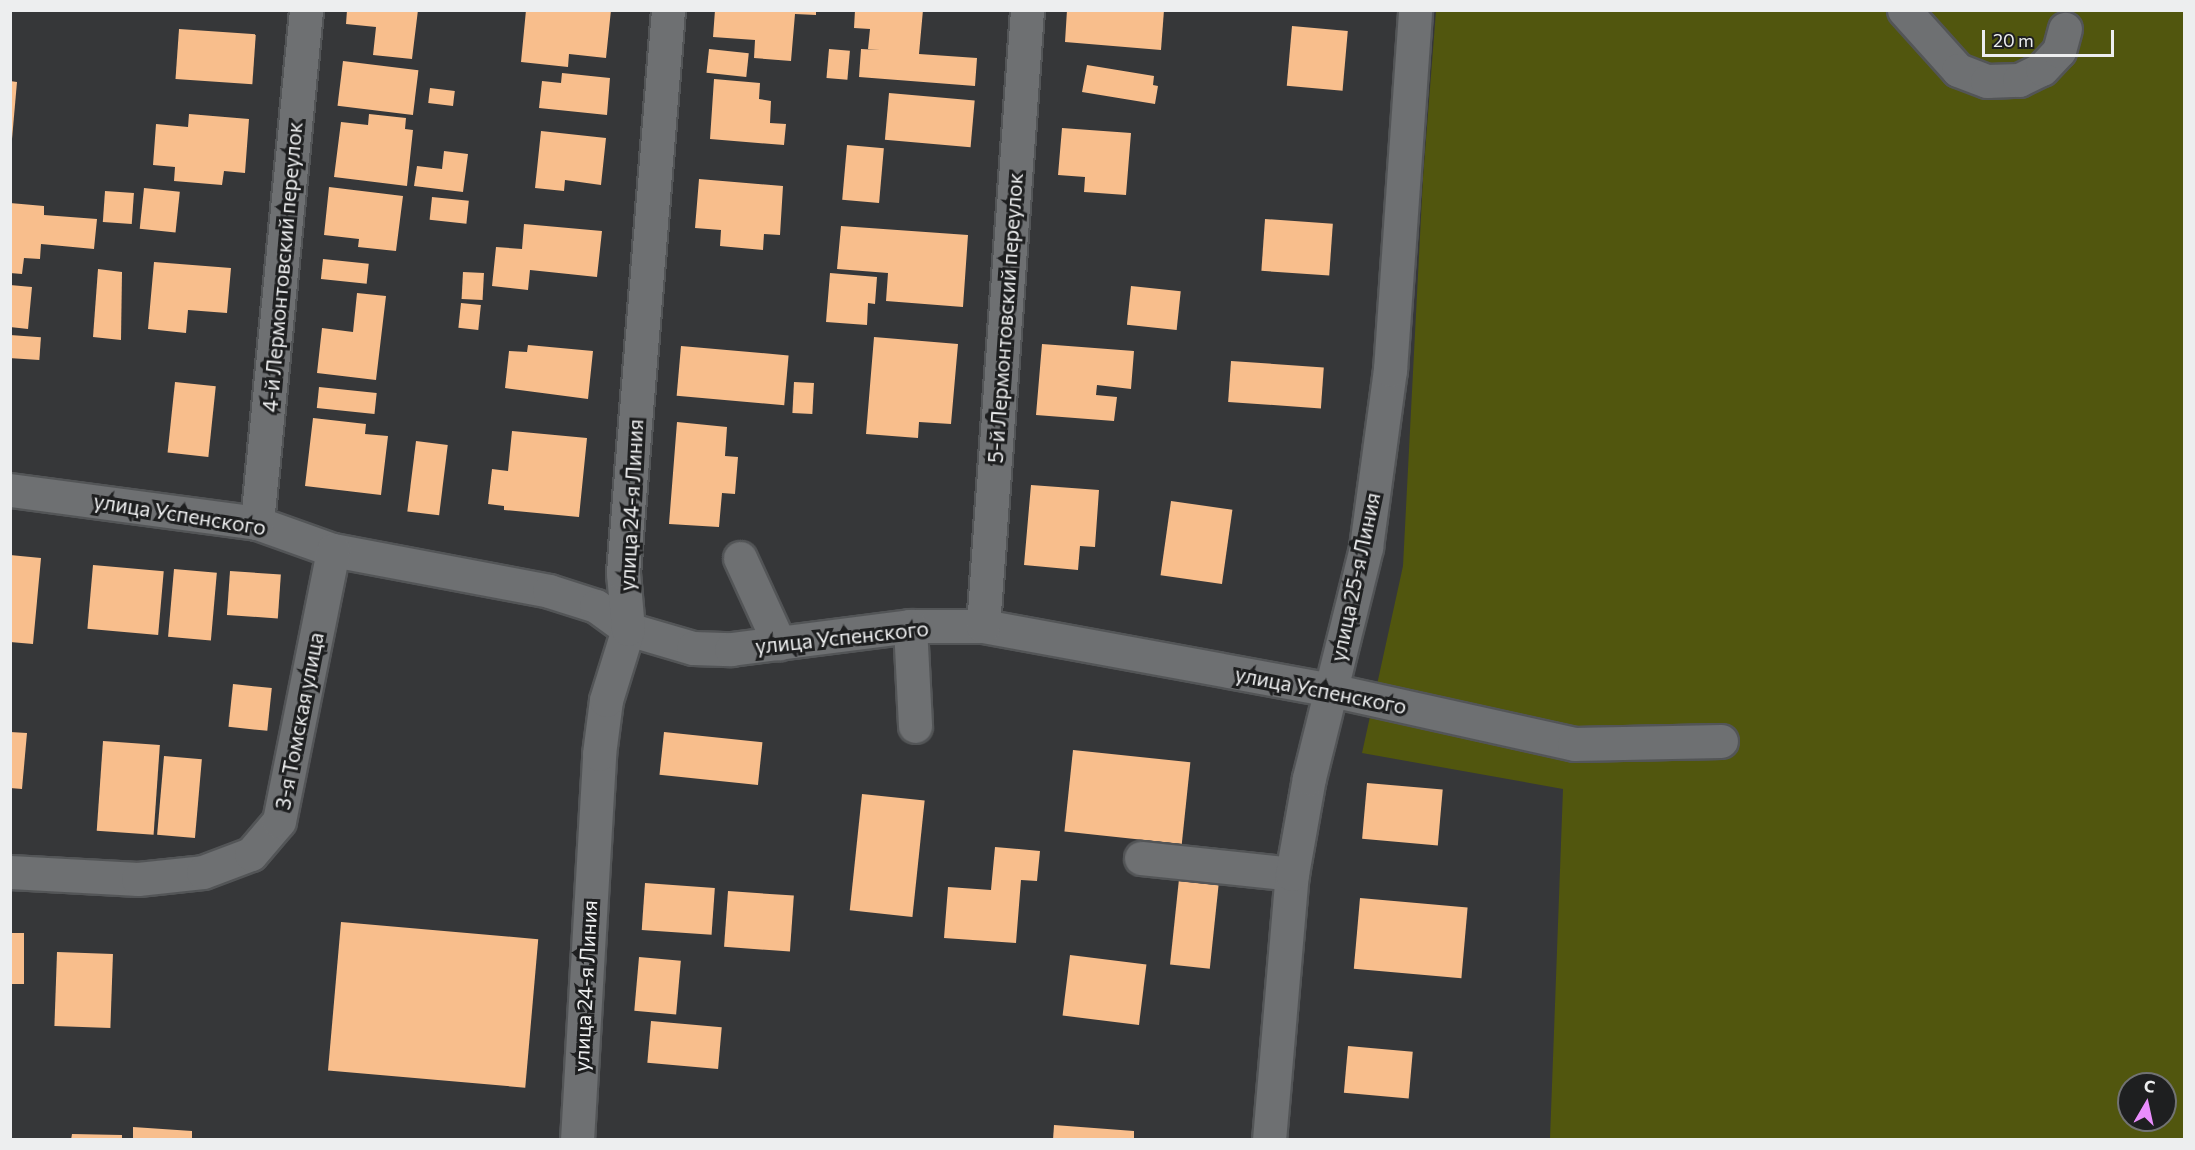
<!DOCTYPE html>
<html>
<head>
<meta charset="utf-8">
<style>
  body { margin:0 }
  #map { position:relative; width:2195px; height:1150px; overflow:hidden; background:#363739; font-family:Commissioner,sans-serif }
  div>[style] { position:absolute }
  .green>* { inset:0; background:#51560e }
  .building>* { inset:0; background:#f8be8c; transform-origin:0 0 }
  .roads { filter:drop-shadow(2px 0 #535557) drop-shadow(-2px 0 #535557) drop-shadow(0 2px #535557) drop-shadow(0 -2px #535557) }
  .minor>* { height:33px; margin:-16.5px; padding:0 16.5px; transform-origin:16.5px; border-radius:16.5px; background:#6e7072 }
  span { translate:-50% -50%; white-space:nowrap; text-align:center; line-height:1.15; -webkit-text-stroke:6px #1e1f20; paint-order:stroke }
  .street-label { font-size:21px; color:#edeeef }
  .frame { position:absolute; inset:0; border:12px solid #edeeef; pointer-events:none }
  .north { position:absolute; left:2117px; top:1072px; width:60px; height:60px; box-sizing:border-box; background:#1e1f20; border:2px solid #717273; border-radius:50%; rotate:9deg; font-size:16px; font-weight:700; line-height:24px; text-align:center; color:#edeeef }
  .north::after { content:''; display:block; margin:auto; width:21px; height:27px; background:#ea8dfd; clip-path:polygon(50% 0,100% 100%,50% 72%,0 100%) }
  .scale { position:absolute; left:1982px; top:30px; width:132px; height:27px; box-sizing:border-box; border:3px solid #edeeef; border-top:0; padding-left:8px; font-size:18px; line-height:21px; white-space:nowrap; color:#edeeef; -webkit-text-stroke:4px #1e1f20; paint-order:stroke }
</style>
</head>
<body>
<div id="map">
  <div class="green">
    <i style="clip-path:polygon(evenodd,1436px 11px,2184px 11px,2184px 1139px,1550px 1139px,1563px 789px,1362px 753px,1403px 566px,1423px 178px,1436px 11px,2129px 1084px,2165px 1084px,2165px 1120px,2129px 1120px,2129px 1084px)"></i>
  </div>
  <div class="building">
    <i style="clip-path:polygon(347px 10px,418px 10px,412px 59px,373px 55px,376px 27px,346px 24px)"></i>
    <i style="clip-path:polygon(526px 10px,611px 10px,606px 58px,569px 54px,568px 67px,521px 62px)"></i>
    <i style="clip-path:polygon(715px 10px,816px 10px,816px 15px,795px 14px,791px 61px,754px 58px,755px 40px,713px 37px)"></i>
    <i style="clip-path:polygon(855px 10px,923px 10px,919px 54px,977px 58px,975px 86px,859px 77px,861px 49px,880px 50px,868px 49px,870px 29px,854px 28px)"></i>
    <i style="clip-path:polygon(1067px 10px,1164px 10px,1161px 50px,1065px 42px)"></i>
    <i style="left:1292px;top:26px;width:56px;height:60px;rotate:5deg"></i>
    <i style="left:179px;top:29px;width:77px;height:50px;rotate:4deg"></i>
    <i style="left:709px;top:49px;width:40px;height:24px;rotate:6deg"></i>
    <i style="left:829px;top:49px;width:21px;height:29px;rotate:5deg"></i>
    <i style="left:343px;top:61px;width:76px;height:45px;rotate:7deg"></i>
    <i style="clip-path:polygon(1087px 65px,1154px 76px,1153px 85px,1158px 86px,1155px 104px,1082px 92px)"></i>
    <i style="clip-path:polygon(562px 73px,610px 78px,607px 115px,539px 108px,542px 81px,561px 83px)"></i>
    <i style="clip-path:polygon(714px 79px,760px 83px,759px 99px,771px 101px,770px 123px,786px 124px,784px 145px,710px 139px)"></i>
    <i style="clip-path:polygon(10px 81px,17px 82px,12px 139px,10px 139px)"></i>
    <i style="left:430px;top:88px;width:25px;height:15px;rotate:7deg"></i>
    <i style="left:889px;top:93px;width:86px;height:47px;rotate:5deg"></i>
    <i style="clip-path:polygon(189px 114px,249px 119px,245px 173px,224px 171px,222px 185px,174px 181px,175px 167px,153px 165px,156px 124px,188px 127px)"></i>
    <i style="clip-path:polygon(369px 114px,406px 118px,405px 129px,413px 130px,407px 186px,334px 177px,341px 122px,368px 125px)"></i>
    <i style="clip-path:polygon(1062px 128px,1131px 133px,1126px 195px,1084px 192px,1085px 177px,1058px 175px)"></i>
    <i style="clip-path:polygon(541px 131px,606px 138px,601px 185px,565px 180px,564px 191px,535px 188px)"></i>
    <i style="left:847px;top:145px;width:37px;height:55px;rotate:5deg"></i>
    <i style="clip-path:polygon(444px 151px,468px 154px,463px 192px,414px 186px,417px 166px,442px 169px)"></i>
    <i style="clip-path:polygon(699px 179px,783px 186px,780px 235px,764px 234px,763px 250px,720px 246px,721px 230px,695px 228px)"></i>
    <i style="clip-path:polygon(329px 187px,403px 196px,396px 251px,358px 247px,359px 239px,324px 235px)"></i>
    <i style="left:144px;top:188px;width:36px;height:41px;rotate:6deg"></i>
    <i style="left:105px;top:191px;width:29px;height:31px;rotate:4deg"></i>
    <i style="left:432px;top:197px;width:37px;height:23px;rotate:6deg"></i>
    <i style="clip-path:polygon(10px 203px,44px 206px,44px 215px,97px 219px,94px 249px,41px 244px,40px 259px,24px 258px,22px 274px,10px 273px)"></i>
    <i style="left:1265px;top:219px;width:68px;height:52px;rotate:4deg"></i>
    <i style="clip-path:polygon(524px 224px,602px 231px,597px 277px,530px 270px,528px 290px,492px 286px,496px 247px,522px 249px)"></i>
    <i style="clip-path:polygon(841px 226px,968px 235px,963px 307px,886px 301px,888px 273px,837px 269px)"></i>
    <i style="left:323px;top:259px;width:46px;height:20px;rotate:6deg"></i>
    <i style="clip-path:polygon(154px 262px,231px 268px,227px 313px,188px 310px,186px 333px,148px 329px)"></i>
    <i style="clip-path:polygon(98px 269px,122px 272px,121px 340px,93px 337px)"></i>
    <i style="left:463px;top:272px;width:21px;height:27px;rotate:3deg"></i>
    <i style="clip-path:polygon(830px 273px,877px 277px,875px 304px,868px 303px,867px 325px,826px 322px)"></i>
    <i style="clip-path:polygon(10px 285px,32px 287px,28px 329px,10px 327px)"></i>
    <i style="left:1131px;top:286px;width:50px;height:39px;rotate:6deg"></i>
    <i style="clip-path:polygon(357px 293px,386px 296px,376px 380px,317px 373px,322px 328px,353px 332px)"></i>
    <i style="left:461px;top:303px;width:20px;height:25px;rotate:6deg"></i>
    <i style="left:10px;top:335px;width:31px;height:23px;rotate:4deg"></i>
    <i style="clip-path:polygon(874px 337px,958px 344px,951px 424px,919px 422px,918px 438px,866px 434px)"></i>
    <i style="clip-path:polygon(1042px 344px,1134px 351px,1131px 389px,1097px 385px,1096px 395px,1117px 397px,1114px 421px,1036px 415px)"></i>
    <i style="clip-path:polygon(528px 345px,593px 351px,588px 399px,505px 388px,509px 351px,527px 352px)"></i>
    <i style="left:681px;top:346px;width:108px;height:50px;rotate:5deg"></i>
    <i style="left:1231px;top:361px;width:93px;height:41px;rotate:4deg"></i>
    <i style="left:175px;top:382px;width:41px;height:71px;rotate:6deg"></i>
    <i style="left:794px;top:382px;width:20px;height:31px;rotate:3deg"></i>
    <i style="left:319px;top:387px;width:58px;height:21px;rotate:6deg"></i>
    <i style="clip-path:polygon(313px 418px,366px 424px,365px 434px,388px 436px,381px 495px,305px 486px)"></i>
    <i style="clip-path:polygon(677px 422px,727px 427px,725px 456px,738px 457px,735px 494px,722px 493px,719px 527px,669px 524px)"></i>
    <i style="clip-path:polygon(512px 431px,587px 438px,579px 517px,504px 510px,504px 506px,488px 504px,492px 469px,508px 471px)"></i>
    <i style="left:416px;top:441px;width:32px;height:71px;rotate:7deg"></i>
    <i style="clip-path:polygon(1031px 485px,1099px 490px,1095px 547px,1080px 546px,1078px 570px,1024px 565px)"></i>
    <i style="left:1171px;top:501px;width:62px;height:75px;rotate:8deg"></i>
    <i style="clip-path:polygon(10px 555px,41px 558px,33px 644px,10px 642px)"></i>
    <i style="left:93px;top:565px;width:71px;height:64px;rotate:5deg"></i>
    <i style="left:174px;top:569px;width:43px;height:68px;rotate:5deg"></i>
    <i style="left:230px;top:571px;width:51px;height:44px;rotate:4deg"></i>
    <i style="left:233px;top:684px;width:39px;height:43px;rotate:6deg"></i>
    <i style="clip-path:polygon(10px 732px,27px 733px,22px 789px,10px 788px)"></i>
    <i style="left:664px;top:732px;width:99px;height:43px;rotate:6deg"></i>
    <i style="left:103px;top:741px;width:57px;height:90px;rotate:4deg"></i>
    <i style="left:1073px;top:750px;width:118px;height:82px;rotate:6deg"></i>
    <i style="left:164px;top:756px;width:38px;height:79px;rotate:5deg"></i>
    <i style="left:1367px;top:783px;width:76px;height:56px;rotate:5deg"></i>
    <i style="left:862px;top:794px;width:63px;height:117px;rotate:6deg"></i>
    <i style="clip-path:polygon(995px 847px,1040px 851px,1037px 881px,1021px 880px,1016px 943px,944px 938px,948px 887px,991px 890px)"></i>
    <i style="left:1179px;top:879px;width:40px;height:86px;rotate:6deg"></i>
    <i style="left:645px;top:883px;width:70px;height:47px;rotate:4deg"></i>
    <i style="left:728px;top:891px;width:66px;height:56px;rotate:4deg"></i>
    <i style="left:1360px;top:898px;width:108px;height:71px;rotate:5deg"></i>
    <i style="left:341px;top:922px;width:198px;height:149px;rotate:5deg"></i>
    <i style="left:10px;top:933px;width:14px;height:51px"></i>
    <i style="left:57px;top:952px;width:56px;height:74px;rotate:2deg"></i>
    <i style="left:1070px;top:955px;width:77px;height:61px;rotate:7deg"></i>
    <i style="left:639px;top:957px;width:42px;height:54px;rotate:5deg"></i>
    <i style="left:651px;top:1021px;width:71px;height:42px;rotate:5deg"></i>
    <i style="left:1348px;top:1046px;width:65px;height:47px;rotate:5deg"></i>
    <i style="clip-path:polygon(1054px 1125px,1134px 1131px,1134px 1140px,1053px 1140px)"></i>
    <i style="clip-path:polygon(133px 1127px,192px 1131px,192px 1140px,133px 1140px)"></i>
    <i style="clip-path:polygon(72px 1134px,122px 1135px,122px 1140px,71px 1140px)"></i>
  </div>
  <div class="roads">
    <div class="minor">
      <i style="left:1904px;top:10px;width:81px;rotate:48deg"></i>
      <i style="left:1958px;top:70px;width:31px;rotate:21deg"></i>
      <i style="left:1987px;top:81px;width:32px;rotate:-2deg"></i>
      <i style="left:2019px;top:80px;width:25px;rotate:-26deg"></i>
      <i style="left:2042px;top:69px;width:25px;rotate:-47deg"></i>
      <i style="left:2059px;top:51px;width:23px;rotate:-75deg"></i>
      <i style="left:10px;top:490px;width:249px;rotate:7.6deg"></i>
      <i style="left:257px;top:523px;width:81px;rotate:19.6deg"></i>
      <i style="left:333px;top:550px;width:220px;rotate:10.7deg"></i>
      <i style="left:549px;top:591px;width:49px;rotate:17.7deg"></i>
      <i style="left:596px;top:606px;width:39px;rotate:36deg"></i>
      <i style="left:628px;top:629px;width:68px;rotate:16.3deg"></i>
      <i style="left:693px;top:648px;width:38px;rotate:2deg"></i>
      <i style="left:731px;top:649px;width:180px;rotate:-7.3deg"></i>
      <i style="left:910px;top:626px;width:73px"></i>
      <i style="left:983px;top:626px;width:354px;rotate:10.4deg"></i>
      <i style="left:1331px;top:690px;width:249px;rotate:12.5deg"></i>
      <i style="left:1574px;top:744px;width:147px;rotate:-1.2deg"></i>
      <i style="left:257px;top:523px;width:515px;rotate:-84.54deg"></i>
      <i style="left:740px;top:558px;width:94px;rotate:65.4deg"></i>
      <i style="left:910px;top:626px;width:100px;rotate:87.1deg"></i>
      <i style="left:983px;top:626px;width:618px;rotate:-85.91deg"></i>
      <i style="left:1141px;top:858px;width:152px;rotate:6deg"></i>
      <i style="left:10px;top:872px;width:128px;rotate:3.1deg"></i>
      <i style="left:138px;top:879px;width:65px;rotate:-6.1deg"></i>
      <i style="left:203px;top:872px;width:51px;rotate:-20.6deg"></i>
      <i style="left:251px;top:854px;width:43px;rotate:-49.7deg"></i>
      <i style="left:279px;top:821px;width:276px;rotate:-78.7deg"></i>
      <i style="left:577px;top:1140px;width:387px;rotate:-86.7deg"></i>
      <i style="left:599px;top:754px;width:54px;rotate:-82.6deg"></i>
      <i style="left:606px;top:700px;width:74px;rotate:-72.8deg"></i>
      <i style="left:628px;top:629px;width:56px;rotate:-95.1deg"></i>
      <i style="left:623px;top:573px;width:565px;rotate:-85.43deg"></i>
      <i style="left:1269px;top:1140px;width:267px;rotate:-85.1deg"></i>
      <i style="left:1292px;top:874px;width:97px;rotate:-80deg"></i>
      <i style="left:1309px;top:778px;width:238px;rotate:-76.1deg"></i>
      <i style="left:1366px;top:547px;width:179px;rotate:-82.3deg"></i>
      <i style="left:1390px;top:370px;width:361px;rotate:-86deg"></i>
    </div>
  </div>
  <div class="street-label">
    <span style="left:282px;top:267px;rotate:-85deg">4-й Лермонтовский переулок</span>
    <span style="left:1005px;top:318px;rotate:-86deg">5-й Лермонтовский переулок</span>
    <span style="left:631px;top:505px;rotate:-87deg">улица 24-я Линия</span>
    <span style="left:180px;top:514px;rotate:9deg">улица Успенского</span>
    <span style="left:1355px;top:577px;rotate:-78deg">улица 25-я Линия</span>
    <span style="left:842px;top:637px;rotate:-6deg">улица Успенского</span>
    <span style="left:1321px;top:690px;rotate:11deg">улица Успенского</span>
    <span style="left:299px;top:721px;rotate:-79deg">3-я Томская улица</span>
    <span style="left:585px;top:986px;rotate:-87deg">улица 24-я Линия</span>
  </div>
  <div class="frame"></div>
  <div class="north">С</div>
  <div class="scale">20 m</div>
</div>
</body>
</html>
